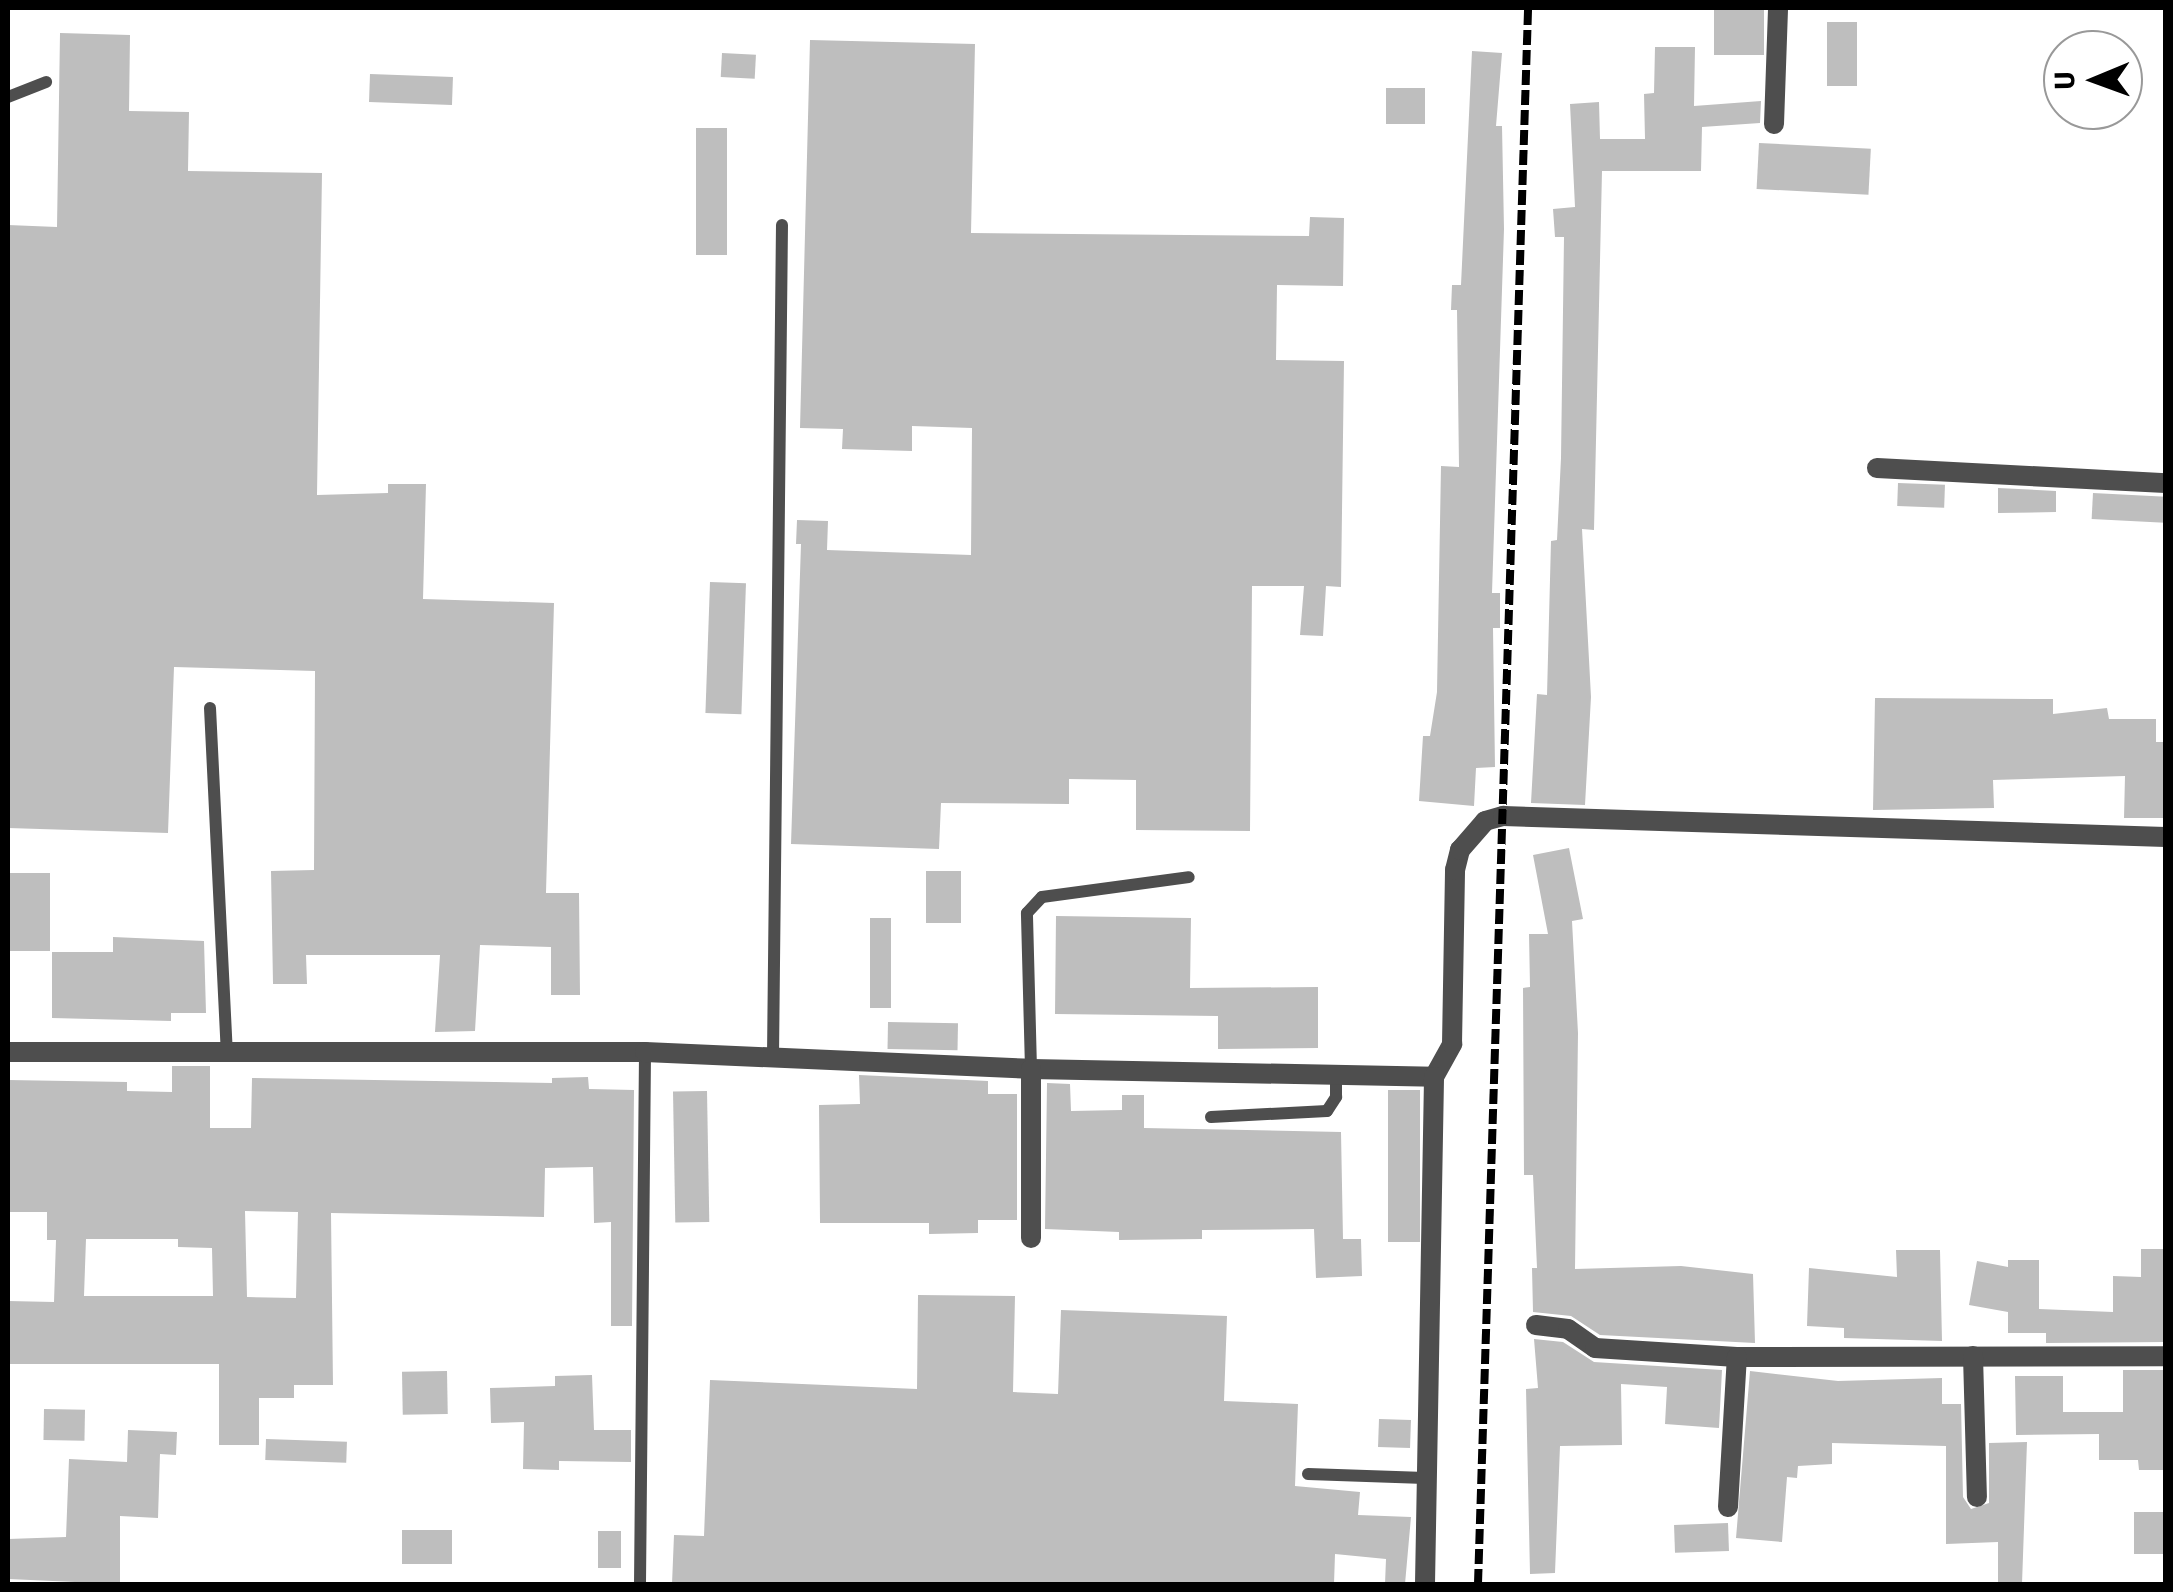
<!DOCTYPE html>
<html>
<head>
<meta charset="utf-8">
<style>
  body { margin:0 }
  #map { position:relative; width:2173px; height:1592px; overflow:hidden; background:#fff; font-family:"Fira Sans",sans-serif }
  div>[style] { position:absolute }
  .building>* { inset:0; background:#bebebe; transform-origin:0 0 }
  .lane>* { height:12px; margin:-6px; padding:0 6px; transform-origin:6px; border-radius:6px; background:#4e4e4e }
  .street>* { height:20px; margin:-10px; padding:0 10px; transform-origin:10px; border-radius:10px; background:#4e4e4e }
  .rail>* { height:8px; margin-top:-4px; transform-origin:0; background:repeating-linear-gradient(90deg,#000 0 15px,transparent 0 20px) }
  span { translate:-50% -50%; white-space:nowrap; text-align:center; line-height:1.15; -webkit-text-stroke:8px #fff; paint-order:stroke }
  .frame { position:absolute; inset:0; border:10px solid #000; pointer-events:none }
  .north { position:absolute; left:2043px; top:30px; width:100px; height:100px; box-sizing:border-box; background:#fff; border:2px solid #999; border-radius:50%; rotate:269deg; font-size:28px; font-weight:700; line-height:40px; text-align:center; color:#000 }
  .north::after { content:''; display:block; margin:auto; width:35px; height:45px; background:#000; clip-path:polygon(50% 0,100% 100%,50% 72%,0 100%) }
</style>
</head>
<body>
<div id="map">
  <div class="building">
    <i style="left:1714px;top:8px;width:50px;height:47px"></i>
    <i style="left:1827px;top:22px;width:30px;height:64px"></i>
    <i style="clip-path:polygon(60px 33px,130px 35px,129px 111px,189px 112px,188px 171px,322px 173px,317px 495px,388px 493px,388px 484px,426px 484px,423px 599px,554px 603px,546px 893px,579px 893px,580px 995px,551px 995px,551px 947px,480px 945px,475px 1031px,435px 1032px,440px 955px,306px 955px,307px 984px,273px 984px,271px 871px,314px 870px,315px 671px,174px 667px,168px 833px,8px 828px,8px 225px,57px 227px)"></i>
    <i style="clip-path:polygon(810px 40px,975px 44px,971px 233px,1309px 236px,1310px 217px,1344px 218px,1343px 286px,1277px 285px,1276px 360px,1344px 361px,1341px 587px,1326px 586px,1323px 636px,1300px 635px,1304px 586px,1252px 586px,1250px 831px,1136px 830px,1136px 780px,1069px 779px,1069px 804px,941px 803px,939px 849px,791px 844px,801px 544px,796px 544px,797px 520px,828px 521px,827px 550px,971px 555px,972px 428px,912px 426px,912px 451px,842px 449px,843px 429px,800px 428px)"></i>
    <i style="clip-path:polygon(1655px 47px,1695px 47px,1694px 106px,1761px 101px,1760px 123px,1702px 127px,1701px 171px,1602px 171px,1594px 530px,1582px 529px,1591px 697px,1585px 805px,1531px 803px,1537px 694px,1547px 695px,1551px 541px,1557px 540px,1561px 458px,1564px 237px,1555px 237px,1553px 209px,1575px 207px,1570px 104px,1599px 102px,1600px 139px,1645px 139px,1644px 94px,1654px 93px)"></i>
    <i style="clip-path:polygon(1472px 51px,1502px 53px,1496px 126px,1502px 126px,1504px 229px,1492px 593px,1500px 593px,1500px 628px,1493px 628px,1495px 767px,1476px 768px,1474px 806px,1419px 801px,1423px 736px,1430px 736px,1437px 692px,1441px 466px,1459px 467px,1457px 310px,1451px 310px,1452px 285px,1461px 285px)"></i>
    <i style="left:722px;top:53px;width:34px;height:24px;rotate:3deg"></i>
    <i style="left:370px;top:74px;width:83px;height:28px;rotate:2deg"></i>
    <i style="left:1386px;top:88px;width:39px;height:36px"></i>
    <i style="left:727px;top:128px;width:127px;height:31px;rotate:90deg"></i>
    <i style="left:1759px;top:143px;width:112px;height:46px;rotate:3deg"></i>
    <i style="left:1898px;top:483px;width:47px;height:23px;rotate:2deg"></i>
    <i style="clip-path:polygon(1998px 488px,2056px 491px,2056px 512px,1998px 513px)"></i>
    <i style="left:2093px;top:493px;width:73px;height:26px;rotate:3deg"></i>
    <i style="left:710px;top:582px;width:36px;height:131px;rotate:2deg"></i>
    <i style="clip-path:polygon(1875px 698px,2053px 699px,2053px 714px,2107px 708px,2109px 719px,2156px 719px,2156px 742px,2166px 742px,2166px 818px,2124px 818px,2125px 776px,1993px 780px,1994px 808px,1873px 810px)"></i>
    <i style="clip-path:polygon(1569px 848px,1583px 919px,1572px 921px,1578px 1033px,1575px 1269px,1681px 1266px,1753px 1274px,1755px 1343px,1600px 1335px,1571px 1316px,1533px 1312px,1532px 1268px,1537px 1268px,1533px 1175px,1524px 1175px,1523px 988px,1530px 987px,1529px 934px,1548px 934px,1533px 855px)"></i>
    <i style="left:926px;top:871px;width:35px;height:52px"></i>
    <i style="left:8px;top:873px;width:42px;height:78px"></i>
    <i style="clip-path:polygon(1056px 916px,1191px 918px,1190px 988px,1318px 987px,1318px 1048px,1218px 1049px,1218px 1016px,1055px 1014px)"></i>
    <i style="left:870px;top:918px;width:21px;height:90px"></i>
    <i style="clip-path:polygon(113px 937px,204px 941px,206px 1013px,171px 1013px,171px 1021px,52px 1018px,52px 952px,113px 952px)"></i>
    <i style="left:888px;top:1022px;width:70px;height:27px;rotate:1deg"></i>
    <i style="clip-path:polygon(evenodd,172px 1066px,210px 1066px,210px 1128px,251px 1128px,252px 1078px,552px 1083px,552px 1078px,588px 1077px,589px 1089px,634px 1090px,632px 1326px,611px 1326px,611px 1222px,594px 1223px,593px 1167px,545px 1168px,544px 1217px,331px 1213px,333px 1385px,294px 1385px,294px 1398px,259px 1398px,259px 1445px,219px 1445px,219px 1364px,8px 1364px,8px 1301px,54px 1302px,56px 1240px,47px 1240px,47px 1212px,8px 1212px,8px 1080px,127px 1082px,127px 1091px,172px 1092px,172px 1066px,245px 1211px,298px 1212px,296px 1298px,247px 1297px,245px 1211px,172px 1066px,86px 1239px,178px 1239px,178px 1247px,212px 1248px,213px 1296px,84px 1296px,86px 1239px)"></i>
    <i style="clip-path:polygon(859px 1075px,988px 1081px,988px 1094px,1017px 1094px,1017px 1220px,978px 1220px,978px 1233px,929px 1234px,929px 1223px,820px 1223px,819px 1105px,860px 1104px)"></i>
    <i style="clip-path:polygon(1047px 1083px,1070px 1084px,1071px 1111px,1122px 1110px,1122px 1095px,1144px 1095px,1144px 1128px,1341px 1132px,1343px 1239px,1361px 1239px,1362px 1276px,1316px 1278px,1314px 1229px,1202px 1230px,1202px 1239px,1119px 1240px,1119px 1232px,1045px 1229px)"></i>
    <i style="left:1388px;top:1090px;width:32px;height:152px"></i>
    <i style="left:707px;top:1091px;width:131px;height:34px;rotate:89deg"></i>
    <i style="clip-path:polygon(2141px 1249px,2166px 1249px,2166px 1342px,2046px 1343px,2046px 1333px,2008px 1333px,2008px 1312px,1969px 1305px,1977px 1261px,2008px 1267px,2008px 1260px,2039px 1260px,2039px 1309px,2113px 1312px,2113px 1276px,2141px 1277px)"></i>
    <i style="clip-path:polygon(1896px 1250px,1940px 1250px,1942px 1341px,1844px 1338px,1844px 1328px,1807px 1326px,1809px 1268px,1897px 1277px)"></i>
    <i style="clip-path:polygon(918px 1295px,1015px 1296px,1013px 1392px,1058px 1394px,1061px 1310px,1227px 1316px,1224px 1401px,1298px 1404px,1295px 1486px,1360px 1492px,1358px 1515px,1411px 1517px,1405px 1584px,1385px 1584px,1386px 1559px,1335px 1554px,1334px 1584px,672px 1584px,674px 1535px,704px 1536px,710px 1380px,917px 1389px)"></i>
    <i style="clip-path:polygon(1534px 1339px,1563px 1342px,1594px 1362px,1722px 1370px,1719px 1428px,1665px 1424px,1667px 1387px,1621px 1384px,1622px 1445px,1560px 1446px,1555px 1573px,1530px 1574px,1526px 1389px,1538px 1388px)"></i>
    <i style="clip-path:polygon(2123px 1370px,2166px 1370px,2166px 1470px,2139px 1470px,2138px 1460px,2099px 1460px,2099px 1434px,2016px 1435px,2015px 1376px,2063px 1376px,2063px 1412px,2123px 1412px)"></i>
    <i style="left:447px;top:1371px;width:43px;height:45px;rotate:89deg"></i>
    <i style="clip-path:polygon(1750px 1371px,1838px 1381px,1942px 1378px,1942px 1404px,1961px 1404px,1963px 1497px,1971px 1509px,1989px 1503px,1989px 1443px,2027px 1442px,2022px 1584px,1998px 1584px,1998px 1542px,1946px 1544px,1946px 1446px,1832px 1443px,1832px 1464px,1798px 1466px,1797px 1478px,1787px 1477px,1782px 1542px,1736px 1538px)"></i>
    <i style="clip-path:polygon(592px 1375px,594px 1430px,631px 1430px,631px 1462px,559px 1461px,559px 1470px,523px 1469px,524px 1422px,491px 1423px,490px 1388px,555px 1386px,555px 1376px)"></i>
    <i style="left:44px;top:1409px;width:41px;height:31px;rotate:1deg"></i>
    <i style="left:1379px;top:1419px;width:32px;height:28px;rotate:2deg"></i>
    <i style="clip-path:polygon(128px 1430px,177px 1432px,176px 1455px,160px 1454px,158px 1518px,120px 1516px,120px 1584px,8px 1579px,8px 1539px,66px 1537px,69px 1459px,127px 1462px)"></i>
    <i style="left:266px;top:1439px;width:81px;height:21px;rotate:2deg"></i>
    <i style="left:2166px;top:1512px;width:42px;height:32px;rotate:90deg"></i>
    <i style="left:1728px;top:1523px;width:28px;height:54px;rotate:88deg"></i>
    <i style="left:402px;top:1530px;width:50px;height:34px"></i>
    <i style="left:598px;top:1531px;width:23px;height:37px"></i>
  </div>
  <div class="lane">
    <i style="left:8px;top:97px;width:41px;rotate:-21.5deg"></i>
    <i style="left:210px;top:708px;width:346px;rotate:87.2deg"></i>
    <i style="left:773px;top:1056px;width:831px;rotate:-89.38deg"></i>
    <i style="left:1031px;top:1069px;width:156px;rotate:-91.5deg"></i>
    <i style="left:1027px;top:913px;width:22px;rotate:-47deg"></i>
    <i style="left:1042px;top:897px;width:148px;rotate:-7.7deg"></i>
    <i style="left:1211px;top:1117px;width:116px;rotate:-3deg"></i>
    <i style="left:1327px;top:1111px;width:17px;rotate:-57deg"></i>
    <i style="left:1336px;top:1097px;width:22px;rotate:-90deg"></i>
    <i style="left:1308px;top:1474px;width:117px;rotate:2deg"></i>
    <i style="left:640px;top:1584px;width:532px;rotate:-89.46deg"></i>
  </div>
  <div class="street">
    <i style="left:1774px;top:124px;width:116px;rotate:-88deg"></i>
    <i style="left:1877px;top:468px;width:289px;rotate:3deg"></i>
    <i style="left:8px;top:1052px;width:637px"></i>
    <i style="left:645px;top:1052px;width:386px;rotate:2.5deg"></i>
    <i style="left:1031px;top:1069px;width:403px;rotate:1.1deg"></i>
    <i style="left:1434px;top:1077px;width:38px;rotate:-61deg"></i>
    <i style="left:1452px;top:1044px;width:174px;rotate:-89deg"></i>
    <i style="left:1455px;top:870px;width:21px;rotate:-76deg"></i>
    <i style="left:1460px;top:850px;width:38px;rotate:-49deg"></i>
    <i style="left:1485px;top:821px;width:19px;rotate:-16deg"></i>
    <i style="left:1503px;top:816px;width:663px;rotate:1.81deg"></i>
    <i style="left:1031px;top:1069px;width:169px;rotate:90deg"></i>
    <i style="left:1536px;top:1325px;width:32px;rotate:7deg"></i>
    <i style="left:1568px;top:1329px;width:33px;rotate:35deg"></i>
    <i style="left:1595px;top:1348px;width:142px;rotate:3.6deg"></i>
    <i style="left:1737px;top:1357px;width:429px;rotate:-0.1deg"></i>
    <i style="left:1973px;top:1356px;width:141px;rotate:88.4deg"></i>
    <i style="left:1728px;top:1507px;width:150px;rotate:-86.6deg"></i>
    <i style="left:1425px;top:1584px;width:507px;rotate:-88.98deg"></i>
  </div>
  <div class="rail">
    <i style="left:1478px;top:1584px;width:1577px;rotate:-88.18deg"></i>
  </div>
  <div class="frame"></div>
  <div class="north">U</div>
</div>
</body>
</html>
